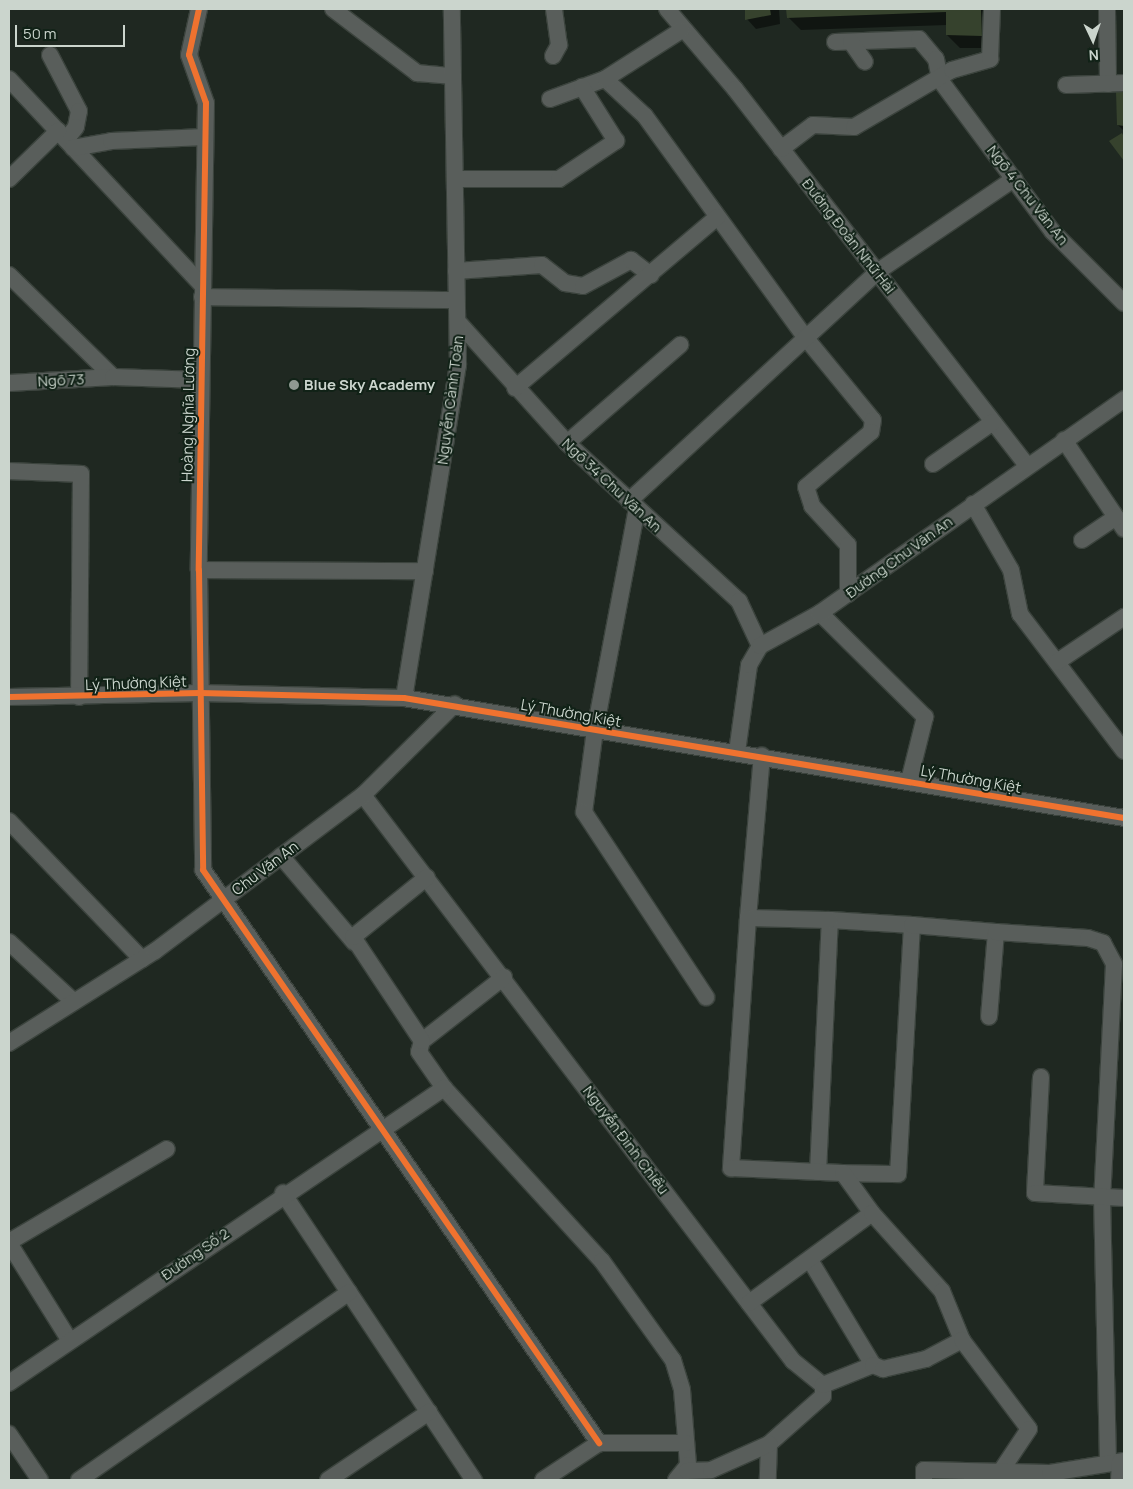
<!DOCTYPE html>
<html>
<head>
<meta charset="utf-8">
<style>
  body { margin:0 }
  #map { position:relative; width:1133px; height:1489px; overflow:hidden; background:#1f2821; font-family:Manrope,sans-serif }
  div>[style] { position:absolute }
  .shadow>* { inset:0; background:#0007 }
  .building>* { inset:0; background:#36422d }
  .roads { filter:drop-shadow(1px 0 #3b433d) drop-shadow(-1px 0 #3b433d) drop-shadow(0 1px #3b433d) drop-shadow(0 -1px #3b433d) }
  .minor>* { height:16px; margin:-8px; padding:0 8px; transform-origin:8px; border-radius:8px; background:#595e5b }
  .cycleway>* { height:6px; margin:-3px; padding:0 3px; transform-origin:3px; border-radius:3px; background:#ef722f }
  .dots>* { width:14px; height:14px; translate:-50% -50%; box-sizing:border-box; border:2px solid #112217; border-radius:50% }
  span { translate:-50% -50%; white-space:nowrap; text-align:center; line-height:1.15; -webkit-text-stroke:4px #112217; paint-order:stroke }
  .street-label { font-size:15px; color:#cbd5cd }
  .poi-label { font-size:15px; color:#cbd5cd; font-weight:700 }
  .left { translate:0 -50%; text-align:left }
  .frame { position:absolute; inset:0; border:10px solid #cbd5cd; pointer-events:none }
  .north { position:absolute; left:1068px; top:15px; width:50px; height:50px; -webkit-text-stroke:4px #112217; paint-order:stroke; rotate:177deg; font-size:14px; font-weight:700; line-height:20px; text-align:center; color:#cbd5cd }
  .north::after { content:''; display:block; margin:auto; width:18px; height:22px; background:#cbd5cd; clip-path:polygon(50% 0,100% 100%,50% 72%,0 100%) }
  .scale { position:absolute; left:15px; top:25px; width:110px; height:22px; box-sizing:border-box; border:2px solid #cbd5cd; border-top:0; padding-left:6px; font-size:15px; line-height:18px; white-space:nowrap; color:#cbd5cd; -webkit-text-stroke:4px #112217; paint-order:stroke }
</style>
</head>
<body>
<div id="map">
  <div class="shadow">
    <i style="clip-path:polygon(747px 9px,779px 9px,780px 24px,756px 29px,747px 19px)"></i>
    <i style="clip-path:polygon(787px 9px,994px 9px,995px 48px,960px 48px,947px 35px,947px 25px,801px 30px,788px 17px)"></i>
    <i style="clip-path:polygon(1117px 92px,1124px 92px,1124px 131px,1118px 125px)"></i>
  </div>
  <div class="building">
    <i style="clip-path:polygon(745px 9px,770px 9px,771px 15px,745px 20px)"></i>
    <i style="clip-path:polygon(786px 9px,981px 9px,982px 36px,946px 35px,946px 12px,787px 18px)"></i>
    <i style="clip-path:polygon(1116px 91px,1124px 91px,1124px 126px,1117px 125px)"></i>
    <i style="clip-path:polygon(1122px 133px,1124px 137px,1124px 161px,1109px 141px)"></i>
  </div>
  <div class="roads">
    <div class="minor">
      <i style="left:199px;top:9px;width:47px;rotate:102.3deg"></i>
      <i style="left:189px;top:55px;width:51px;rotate:70.5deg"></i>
      <i style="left:206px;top:103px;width:467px;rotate:90.9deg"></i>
      <i style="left:199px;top:570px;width:300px;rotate:89.2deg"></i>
      <i style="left:203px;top:870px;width:697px;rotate:55.35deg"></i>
      <i style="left:333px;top:9px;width:106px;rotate:37.3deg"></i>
      <i style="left:417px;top:73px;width:36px;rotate:5deg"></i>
      <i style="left:667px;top:9px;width:105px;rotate:49.6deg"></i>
      <i style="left:735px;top:89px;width:477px;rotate:52.2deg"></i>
      <i style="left:1107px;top:9px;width:75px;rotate:89.2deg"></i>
      <i style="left:835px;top:42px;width:84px;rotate:-2deg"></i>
      <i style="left:919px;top:39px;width:26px;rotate:50deg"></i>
      <i style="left:936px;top:59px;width:21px;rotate:79deg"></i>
      <i style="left:940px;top:80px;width:189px;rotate:53.4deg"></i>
      <i style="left:1053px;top:232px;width:100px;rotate:45deg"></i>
      <i style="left:851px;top:42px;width:24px;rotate:55deg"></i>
      <i style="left:50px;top:55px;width:63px;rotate:62.6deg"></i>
      <i style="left:79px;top:111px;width:16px;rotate:101deg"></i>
      <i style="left:76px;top:127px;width:16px;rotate:128deg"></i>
      <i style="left:553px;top:56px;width:13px;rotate:-61deg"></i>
      <i style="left:559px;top:45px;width:36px;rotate:-98deg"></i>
      <i style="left:9px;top:79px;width:282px;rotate:46.9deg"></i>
      <i style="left:605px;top:79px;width:54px;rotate:42.8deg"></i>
      <i style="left:645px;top:116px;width:273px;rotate:54.1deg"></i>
      <i style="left:805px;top:337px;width:107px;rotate:50.7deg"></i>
      <i style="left:873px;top:420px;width:12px;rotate:99deg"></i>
      <i style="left:871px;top:432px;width:85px;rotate:139.8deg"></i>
      <i style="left:806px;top:487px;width:20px;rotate:72deg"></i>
      <i style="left:812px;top:506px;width:53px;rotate:47.3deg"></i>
      <i style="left:848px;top:545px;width:49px;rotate:90deg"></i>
      <i style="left:1066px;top:85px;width:58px;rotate:-2deg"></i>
      <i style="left:550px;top:99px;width:59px;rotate:-20deg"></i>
      <i style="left:605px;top:79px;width:91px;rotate:-32.5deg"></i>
      <i style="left:73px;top:148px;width:39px;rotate:-10deg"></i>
      <i style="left:111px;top:141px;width:94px;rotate:-2.4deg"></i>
      <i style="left:781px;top:149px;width:40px;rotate:-37deg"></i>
      <i style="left:813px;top:125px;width:41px;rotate:2.8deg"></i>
      <i style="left:854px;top:127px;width:113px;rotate:-30.2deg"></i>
      <i style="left:952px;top:70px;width:40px;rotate:-16deg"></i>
      <i style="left:990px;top:59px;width:50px;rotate:-87.7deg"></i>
      <i style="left:9px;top:179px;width:69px;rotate:-44.4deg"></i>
      <i style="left:455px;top:179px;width:104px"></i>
      <i style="left:559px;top:179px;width:69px;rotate:-33.7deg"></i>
      <i style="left:616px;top:141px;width:64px;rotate:-122.2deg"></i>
      <i style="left:456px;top:271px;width:86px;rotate:-4deg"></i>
      <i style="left:542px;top:265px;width:29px;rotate:38deg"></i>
      <i style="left:565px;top:283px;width:18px;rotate:9deg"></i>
      <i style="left:583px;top:286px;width:55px;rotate:-28.4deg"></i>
      <i style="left:631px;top:260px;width:25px;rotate:37deg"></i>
      <i style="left:9px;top:275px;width:146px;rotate:44.4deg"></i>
      <i style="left:202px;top:297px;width:254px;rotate:0.7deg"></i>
      <i style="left:460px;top:324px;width:160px;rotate:48deg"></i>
      <i style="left:567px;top:443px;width:234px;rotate:42.6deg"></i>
      <i style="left:739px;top:601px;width:50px;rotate:65deg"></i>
      <i style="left:9px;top:383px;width:104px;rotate:-3.3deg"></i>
      <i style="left:113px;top:377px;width:88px;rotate:2deg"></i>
      <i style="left:515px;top:388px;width:265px;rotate:-40.2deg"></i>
      <i style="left:1064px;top:440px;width:107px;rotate:56deg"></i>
      <i style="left:567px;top:443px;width:150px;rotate:-40.9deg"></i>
      <i style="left:933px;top:464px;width:73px;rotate:-35deg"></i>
      <i style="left:9px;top:471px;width:72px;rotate:2.4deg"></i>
      <i style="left:81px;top:474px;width:223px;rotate:90.5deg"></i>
      <i style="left:629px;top:501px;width:338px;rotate:-42.7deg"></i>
      <i style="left:877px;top:272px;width:166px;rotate:-34.2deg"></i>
      <i style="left:973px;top:504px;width:76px;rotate:60.1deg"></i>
      <i style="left:1011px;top:570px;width:45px;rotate:78.4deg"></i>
      <i style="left:1020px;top:614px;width:172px;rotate:52.8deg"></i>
      <i style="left:637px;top:508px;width:226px;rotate:100.7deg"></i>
      <i style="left:595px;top:730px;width:83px;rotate:97.6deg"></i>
      <i style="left:584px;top:812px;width:222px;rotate:56.6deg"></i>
      <i style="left:1082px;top:540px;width:41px;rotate:-34.1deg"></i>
      <i style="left:199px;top:570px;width:226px;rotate:0.3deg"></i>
      <i style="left:820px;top:613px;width:148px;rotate:44.7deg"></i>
      <i style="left:925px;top:717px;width:66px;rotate:104deg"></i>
      <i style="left:1057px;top:662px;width:81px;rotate:-33.9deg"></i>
      <i style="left:9px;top:697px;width:191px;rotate:-1.2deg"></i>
      <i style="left:200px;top:693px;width:204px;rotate:1.4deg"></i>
      <i style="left:404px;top:698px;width:730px;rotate:9.46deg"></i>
      <i style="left:404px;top:698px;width:337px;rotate:-80.8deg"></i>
      <i style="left:458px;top:365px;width:356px;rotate:-91deg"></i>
      <i style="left:737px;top:752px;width:88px;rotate:-82.1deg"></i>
      <i style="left:749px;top:665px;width:22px;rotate:-60deg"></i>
      <i style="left:760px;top:646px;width:68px;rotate:-28.8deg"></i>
      <i style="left:820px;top:613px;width:372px;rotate:-35.1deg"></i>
      <i style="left:363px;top:795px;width:711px;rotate:52.78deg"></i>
      <i style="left:793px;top:1361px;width:38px;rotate:39deg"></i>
      <i style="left:823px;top:1385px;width:11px;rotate:90deg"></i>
      <i style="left:823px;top:1396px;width:72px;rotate:138.4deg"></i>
      <i style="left:769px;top:1444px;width:36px;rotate:92deg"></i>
      <i style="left:9px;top:821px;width:192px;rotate:46.1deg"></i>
      <i style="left:281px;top:856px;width:113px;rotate:49.7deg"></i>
      <i style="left:748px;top:918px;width:163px;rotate:-85.1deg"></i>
      <i style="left:830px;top:920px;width:82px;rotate:3.5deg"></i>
      <i style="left:912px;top:925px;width:249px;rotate:93.2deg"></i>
      <i style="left:898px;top:1174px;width:55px;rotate:-179deg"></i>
      <i style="left:912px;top:925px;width:84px;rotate:4.8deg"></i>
      <i style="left:996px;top:932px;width:85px;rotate:94.7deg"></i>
      <i style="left:996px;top:932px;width:92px;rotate:3.7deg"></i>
      <i style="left:1088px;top:938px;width:16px;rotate:18deg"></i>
      <i style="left:1103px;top:943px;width:24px;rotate:62deg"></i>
      <i style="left:1114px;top:964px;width:233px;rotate:92.9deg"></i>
      <i style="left:1102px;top:1197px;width:265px;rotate:88.7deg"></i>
      <i style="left:9px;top:942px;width:87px;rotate:42.7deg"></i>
      <i style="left:504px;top:977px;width:104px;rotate:142deg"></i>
      <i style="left:422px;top:1041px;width:11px;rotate:105deg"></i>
      <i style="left:419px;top:1052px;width:44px;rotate:55.2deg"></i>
      <i style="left:444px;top:1088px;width:234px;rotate:47.6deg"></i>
      <i style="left:602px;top:1261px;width:122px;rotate:54.4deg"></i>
      <i style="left:673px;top:1360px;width:31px;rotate:73deg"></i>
      <i style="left:682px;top:1390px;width:75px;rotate:85.4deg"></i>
      <i style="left:688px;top:1465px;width:19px;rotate:129deg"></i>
      <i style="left:422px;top:1041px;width:125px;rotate:-123.6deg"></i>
      <i style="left:353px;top:937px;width:95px;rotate:-39deg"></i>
      <i style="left:9px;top:1043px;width:173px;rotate:-32.2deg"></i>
      <i style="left:155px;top:951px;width:260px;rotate:-36.9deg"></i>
      <i style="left:363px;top:795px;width:129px;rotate:-44.7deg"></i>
      <i style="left:1041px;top:1077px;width:116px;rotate:93deg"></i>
      <i style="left:1035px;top:1193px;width:89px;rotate:3.2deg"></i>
      <i style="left:818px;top:1172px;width:252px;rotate:-87.3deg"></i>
      <i style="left:830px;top:920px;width:82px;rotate:-178.6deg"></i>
      <i style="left:748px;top:918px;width:251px;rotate:93.9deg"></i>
      <i style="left:731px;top:1168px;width:112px;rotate:2.6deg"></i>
      <i style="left:843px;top:1173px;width:49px;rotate:54.1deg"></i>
      <i style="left:283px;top:1193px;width:345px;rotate:56.4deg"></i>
      <i style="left:9px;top:1242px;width:183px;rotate:-30.5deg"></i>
      <i style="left:9px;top:1243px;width:115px;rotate:58.1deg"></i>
      <i style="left:810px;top:1260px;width:122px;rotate:59deg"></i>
      <i style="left:749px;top:1303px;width:152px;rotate:-36.2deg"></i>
      <i style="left:872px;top:1213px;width:105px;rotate:48.1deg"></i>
      <i style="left:942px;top:1291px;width:53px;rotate:67.8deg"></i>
      <i style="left:9px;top:1383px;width:526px;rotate:-34.14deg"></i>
      <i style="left:823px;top:1385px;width:54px;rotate:-21.8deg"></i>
      <i style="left:873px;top:1365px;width:11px;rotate:22deg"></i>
      <i style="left:883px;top:1369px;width:44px;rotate:-13.1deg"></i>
      <i style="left:926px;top:1359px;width:41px;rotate:-27.8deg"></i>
      <i style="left:962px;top:1340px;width:111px;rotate:53deg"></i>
      <i style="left:1029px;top:1429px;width:54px;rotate:123.7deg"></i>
      <i style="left:9px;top:1434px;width:55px;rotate:56deg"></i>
      <i style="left:687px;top:1471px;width:24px;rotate:-2deg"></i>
      <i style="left:711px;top:1470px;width:64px;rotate:-24.1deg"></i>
      <i style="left:79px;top:1480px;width:329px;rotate:-34.8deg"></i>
      <i style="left:328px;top:1480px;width:122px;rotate:-34deg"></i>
      <i style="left:543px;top:1480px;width:67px;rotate:-33.5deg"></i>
      <i style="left:599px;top:1443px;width:87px"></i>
      <i style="left:924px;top:1480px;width:10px;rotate:-90deg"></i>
      <i style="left:924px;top:1470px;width:126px;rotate:1.4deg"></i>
      <i style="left:1050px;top:1473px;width:75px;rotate:-9.2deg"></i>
      <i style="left:1119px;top:1480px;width:18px;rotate:-87deg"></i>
    </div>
  </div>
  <div class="cycleway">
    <i style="left:199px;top:9px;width:47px;rotate:102.3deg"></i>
    <i style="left:189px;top:55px;width:51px;rotate:70.5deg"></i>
    <i style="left:206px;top:103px;width:467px;rotate:90.9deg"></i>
    <i style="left:199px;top:570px;width:300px;rotate:89.2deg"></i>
    <i style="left:203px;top:870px;width:697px;rotate:55.35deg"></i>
    <i style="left:9px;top:697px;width:191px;rotate:-1.2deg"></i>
    <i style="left:200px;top:693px;width:204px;rotate:1.4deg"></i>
    <i style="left:404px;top:698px;width:730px;rotate:9.46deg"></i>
  </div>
  <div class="dots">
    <i style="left:294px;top:385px;background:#8f9891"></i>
  </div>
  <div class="street-label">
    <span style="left:1028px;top:195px;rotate:52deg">Ngõ 4 Chu Văn An</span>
    <span style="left:849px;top:236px;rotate:52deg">Đường Đoàn Nhữ Hài</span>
    <span style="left:61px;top:380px;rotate:-3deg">Ngõ 73</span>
    <span style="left:450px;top:400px;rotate:-83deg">Nguyễn Cảnh Toàn</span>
    <span style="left:188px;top:415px;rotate:-89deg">Hoàng Nghĩa Lương</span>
    <span style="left:612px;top:485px;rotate:43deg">Ngõ 34 Chu Văn An</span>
    <span style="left:899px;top:557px;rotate:-36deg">Đường Chu Văn An</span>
    <span style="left:136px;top:683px;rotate:-2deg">Lý Thường Kiệt</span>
    <span style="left:571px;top:713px;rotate:10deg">Lý Thường Kiệt</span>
    <span style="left:971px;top:779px;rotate:10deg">Lý Thường Kiệt</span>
    <span style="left:265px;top:868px;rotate:-37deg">Chu Văn An</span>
    <span style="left:626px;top:1140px;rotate:53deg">Nguyễn Đình Chiểu</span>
    <span style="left:195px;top:1254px;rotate:-35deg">Đường Số 2</span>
  </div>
  <div class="poi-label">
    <span class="left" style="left:304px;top:385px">Blue Sky Academy</span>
  </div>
  <div class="frame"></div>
  <div class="north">N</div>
  <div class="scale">50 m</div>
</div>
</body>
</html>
